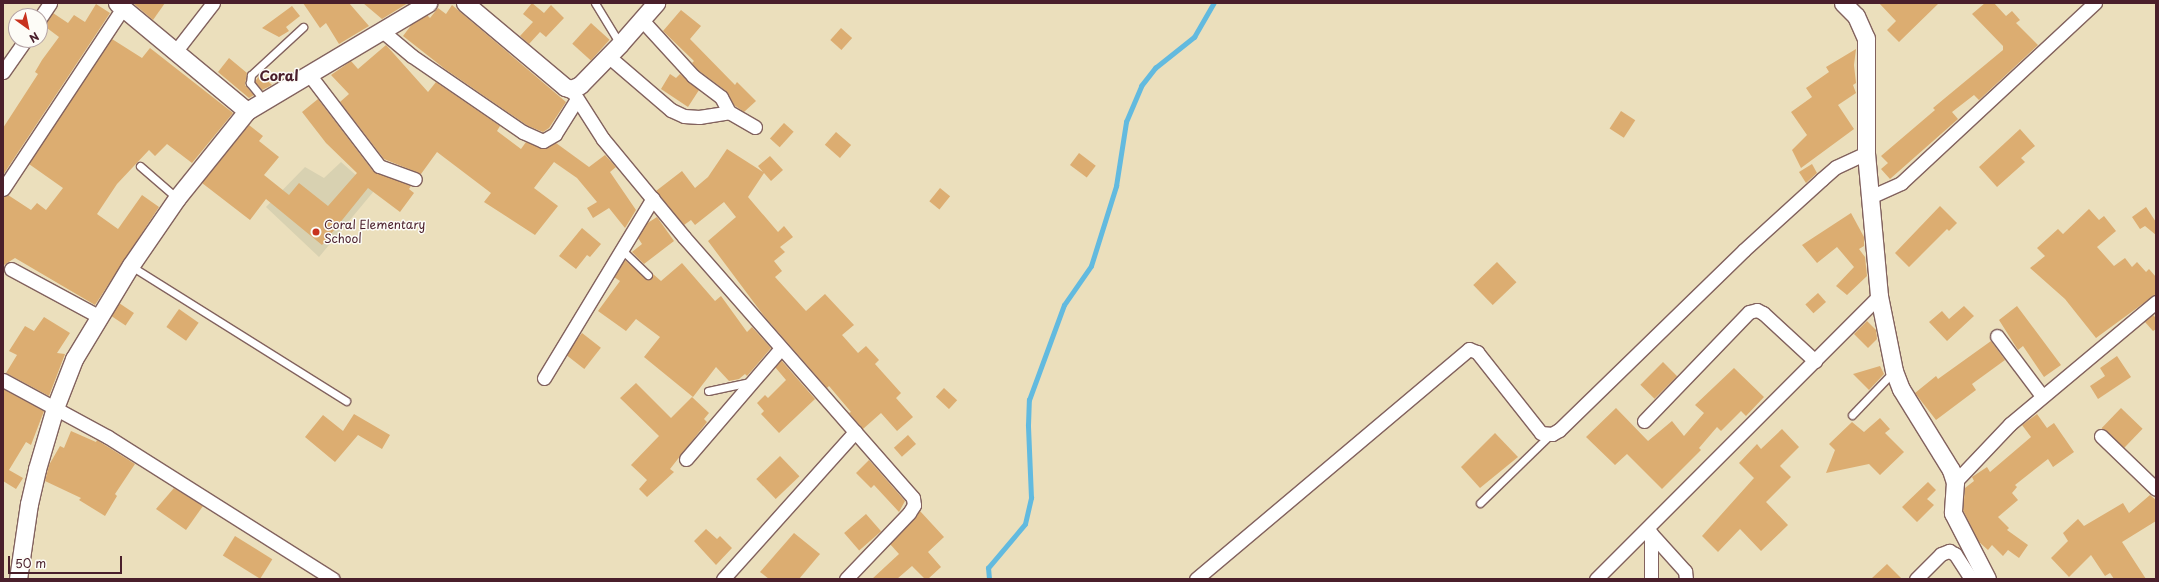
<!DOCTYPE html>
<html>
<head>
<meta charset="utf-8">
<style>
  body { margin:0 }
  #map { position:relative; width:2159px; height:582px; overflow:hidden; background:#ebdfbc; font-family:"Playpen Sans",sans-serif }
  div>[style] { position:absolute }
  .built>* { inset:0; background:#d8d1b1 }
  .stream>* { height:4.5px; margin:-2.25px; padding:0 2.25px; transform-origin:2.25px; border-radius:2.25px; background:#62badf }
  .building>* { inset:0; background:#dcad71; transform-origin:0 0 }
  .roads { filter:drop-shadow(1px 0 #82625e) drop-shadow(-1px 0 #82625e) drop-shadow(0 1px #82625e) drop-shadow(0 -1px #82625e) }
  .service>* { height:7px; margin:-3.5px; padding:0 3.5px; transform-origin:3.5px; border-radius:3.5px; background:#fff }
  .minor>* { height:13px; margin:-6.5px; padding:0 6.5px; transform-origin:6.5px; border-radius:6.5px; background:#fff }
  .tertiary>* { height:17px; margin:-8.5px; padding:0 8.5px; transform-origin:8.5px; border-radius:8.5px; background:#fff }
  .dots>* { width:11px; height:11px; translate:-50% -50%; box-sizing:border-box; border:2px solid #fdfcf7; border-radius:50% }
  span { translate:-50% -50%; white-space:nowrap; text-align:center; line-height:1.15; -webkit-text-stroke:3px #fdfcf7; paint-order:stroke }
  .poi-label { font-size:12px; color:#4a1f2b }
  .left { translate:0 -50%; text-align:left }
  .quarter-label { font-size:14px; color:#4a1f2b; font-weight:700 }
  .frame { position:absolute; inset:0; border:4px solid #4a1f2b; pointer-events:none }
  .north { position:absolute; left:8px; top:8px; width:40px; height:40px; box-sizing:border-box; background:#fdfcf7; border:1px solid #b5a4a5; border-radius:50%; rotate:147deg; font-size:11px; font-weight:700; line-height:16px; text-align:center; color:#4a1f2b }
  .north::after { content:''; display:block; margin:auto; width:14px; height:18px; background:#c8321e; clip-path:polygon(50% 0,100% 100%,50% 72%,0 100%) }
  .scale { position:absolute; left:8px; top:556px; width:114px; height:18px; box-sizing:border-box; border:2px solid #4a1f2b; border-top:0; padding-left:5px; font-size:12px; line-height:14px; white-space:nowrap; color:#4a1f2b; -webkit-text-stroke:3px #fdfcf7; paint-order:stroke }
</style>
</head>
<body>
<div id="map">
  <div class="built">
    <i style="clip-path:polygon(341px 162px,374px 191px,319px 257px,266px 207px,305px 167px,324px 178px)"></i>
  </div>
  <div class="stream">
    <i style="left:989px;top:579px;width:11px;rotate:-95deg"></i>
    <i style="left:988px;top:568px;width:57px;rotate:-49.9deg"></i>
    <i style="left:1025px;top:524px;width:27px;rotate:-77deg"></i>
    <i style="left:1031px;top:498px;width:73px;rotate:-92.4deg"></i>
    <i style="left:1028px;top:425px;width:25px;rotate:-88deg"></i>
    <i style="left:1029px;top:400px;width:101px;rotate:-69.8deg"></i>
    <i style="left:1064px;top:305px;width:47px;rotate:-55.3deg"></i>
    <i style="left:1091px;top:266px;width:84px;rotate:-72.6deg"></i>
    <i style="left:1116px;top:186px;width:65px;rotate:-81.1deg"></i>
    <i style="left:1126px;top:122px;width:39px;rotate:-67deg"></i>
    <i style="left:1141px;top:86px;width:23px;rotate:-52deg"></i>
    <i style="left:1155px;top:68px;width:50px;rotate:-38.5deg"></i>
    <i style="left:1194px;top:37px;width:39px;rotate:-60deg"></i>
  </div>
  <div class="building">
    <i style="clip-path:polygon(133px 3px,165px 3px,153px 20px)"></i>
    <i style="clip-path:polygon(303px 3px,349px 3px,369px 26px,339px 44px,326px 23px,320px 28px)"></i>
    <i style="clip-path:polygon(363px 3px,408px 3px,382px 19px)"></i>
    <i style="clip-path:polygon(532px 3px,544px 13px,551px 5px,564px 18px,546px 37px,540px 32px,529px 44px,520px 36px,533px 22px,523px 14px)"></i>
    <i style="clip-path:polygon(1879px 3px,1939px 3px,1899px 42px,1887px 30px,1896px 21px)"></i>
    <i style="clip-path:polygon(1985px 3px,1994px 3px,2006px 16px,2012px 11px,2020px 20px,2016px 23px,2038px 45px,1979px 100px,1974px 95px,1952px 112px,1958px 119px,1890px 179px,1881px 169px,1888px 163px,1881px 156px,1935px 110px,1933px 108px,2003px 50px,2003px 46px,1972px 14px)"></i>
    <i style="clip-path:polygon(96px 4px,110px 13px,3px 175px,3px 128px,38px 74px,35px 72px,42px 60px,59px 37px,43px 25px,53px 13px,68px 23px,74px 15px,85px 22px)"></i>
    <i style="clip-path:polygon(452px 5px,566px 102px,549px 128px,543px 132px,528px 126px,445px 69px,403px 36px,412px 24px,427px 15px,430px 18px,438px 8px,446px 14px)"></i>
    <i style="clip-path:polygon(292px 6px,300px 16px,286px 27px,289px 31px,279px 37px,262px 28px)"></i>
    <i style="clip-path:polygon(681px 10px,701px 26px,690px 39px,735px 85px,737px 82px,756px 101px,744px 112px,734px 105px,726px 91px,698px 70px,692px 63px,694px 61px,663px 31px)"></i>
    <i style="left:591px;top:23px;width:25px;height:28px;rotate:42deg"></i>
    <i style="left:841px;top:28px;width:15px;height:16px;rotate:42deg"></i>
    <i style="clip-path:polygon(112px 39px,142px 58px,150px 48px,233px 113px,192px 163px,167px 144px,155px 156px,149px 150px,117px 184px,97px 214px,118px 229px,142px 195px,159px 207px,95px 305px,15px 258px,4px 265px,3px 277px,3px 197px,8px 195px,31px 210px,37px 203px,46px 210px,63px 188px,29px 164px)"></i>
    <i style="clip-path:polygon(386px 45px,428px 92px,436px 82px,500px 126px,497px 131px,521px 149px,526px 142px,543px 149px,556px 143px,589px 167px,605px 155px,616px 167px,610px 172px,636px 210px,625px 228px,609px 208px,593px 218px,587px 208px,597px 202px,577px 178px,554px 162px,534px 188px,558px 206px,535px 235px,484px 202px,491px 193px,437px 152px,421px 174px,384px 159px,340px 102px,349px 94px,331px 75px,351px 61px,358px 69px)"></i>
    <i style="clip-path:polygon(1856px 49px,1854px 65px,1856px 83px,1853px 85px,1856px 93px,1838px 105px,1854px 129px,1801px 168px,1792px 150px,1807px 135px,1791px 112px,1812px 97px,1806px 88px,1829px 72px,1826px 67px)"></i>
    <i style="clip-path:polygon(229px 58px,247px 73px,245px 85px,254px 95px,249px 98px,218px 72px)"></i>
    <i style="clip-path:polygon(260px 74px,272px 85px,262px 90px,255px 82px)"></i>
    <i style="clip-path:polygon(670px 74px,676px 78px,680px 74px,699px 90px,688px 107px,661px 89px)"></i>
    <i style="clip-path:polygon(318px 99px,373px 171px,411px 186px,409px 189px,414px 193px,400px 212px,368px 188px,322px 245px,266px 199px,250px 220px,202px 183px,249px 125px,263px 136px,259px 141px,279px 157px,264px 175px,289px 195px,299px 183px,328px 206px,357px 173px,326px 143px,302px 112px)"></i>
    <i style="left:1621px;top:111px;width:17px;height:21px;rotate:33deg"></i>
    <i style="left:784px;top:123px;width:13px;height:21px;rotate:42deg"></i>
    <i style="clip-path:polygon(2020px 129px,2035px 146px,2021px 158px,2025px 162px,1997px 187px,1979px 167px)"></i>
    <i style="left:836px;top:132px;width:20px;height:17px;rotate:41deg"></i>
    <i style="clip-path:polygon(727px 149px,763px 172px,758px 166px,770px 156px,783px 170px,771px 181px,764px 173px,748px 197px,778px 232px,784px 226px,793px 237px,780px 247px,785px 252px,774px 261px,782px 271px,775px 277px,806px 311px,825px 294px,854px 325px,842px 335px,858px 353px,866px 346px,879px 360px,875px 364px,901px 393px,896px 398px,913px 417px,897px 431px,881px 413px,863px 429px,849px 413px,851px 412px,829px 386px,827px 388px,764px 316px,708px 241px,736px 217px,724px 202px,695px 225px,691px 220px,684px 225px,656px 191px,682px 171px,695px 188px,708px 177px)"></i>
    <i style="left:1079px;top:153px;width:21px;height:15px;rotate:37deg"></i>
    <i style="clip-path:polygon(1812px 164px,1817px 173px,1806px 183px,1799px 172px)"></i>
    <i style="left:940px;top:188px;width:13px;height:17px;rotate:39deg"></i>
    <i style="clip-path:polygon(1940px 206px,1957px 223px,1949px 231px,1947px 229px,1909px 267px,1895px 253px)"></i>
    <i style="clip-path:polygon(2146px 207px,2156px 222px,2156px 235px,2145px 226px,2140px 229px,2132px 217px)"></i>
    <i style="clip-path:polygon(2089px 209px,2099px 220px,2104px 216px,2116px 231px,2097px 247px,2114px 266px,2125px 258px,2132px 267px,2137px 262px,2146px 272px,2149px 269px,2156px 277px,2156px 294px,2096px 338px,2065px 299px,2030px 268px,2045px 256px,2037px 248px,2058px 229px,2063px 234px)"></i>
    <i style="clip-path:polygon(1851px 213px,1864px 237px,1864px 246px,1859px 249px,1865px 257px,1867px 276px,1847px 295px,1836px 286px,1854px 267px,1837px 247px,1817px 263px,1802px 245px)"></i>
    <i style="clip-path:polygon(657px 217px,674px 241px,644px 264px,632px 252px,642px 244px,638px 238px,646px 224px)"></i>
    <i style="clip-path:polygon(582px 228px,601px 244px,590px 257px,587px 255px,576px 269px,559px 256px)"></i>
    <i style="clip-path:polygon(625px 260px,647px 280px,653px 274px,661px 281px,682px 263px,715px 301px,721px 296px,747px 332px,752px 327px,771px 348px,747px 376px,745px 374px,739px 379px,729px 381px,716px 367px,693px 397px,644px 357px,660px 337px,636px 319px,626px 331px,598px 311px,620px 281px,614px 277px)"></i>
    <i style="left:1497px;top:262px;width:28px;height:33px;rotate:46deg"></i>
    <i style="left:1818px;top:293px;width:12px;height:17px;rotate:48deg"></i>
    <i style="left:119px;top:303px;width:18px;height:15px;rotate:34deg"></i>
    <i style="clip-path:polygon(1964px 306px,1974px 316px,1947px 341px,1929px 322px,1942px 311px,1949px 319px)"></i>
    <i style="clip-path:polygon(2017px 306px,2061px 365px,2044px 377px,2023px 346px,2018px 350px,1999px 320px)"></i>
    <i style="left:179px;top:309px;width:24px;height:22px;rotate:35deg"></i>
    <i style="clip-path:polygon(2153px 315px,2156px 318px,2156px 329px,2153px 331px,2145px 322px)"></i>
    <i style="clip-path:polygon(44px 317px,70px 333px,57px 353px,65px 354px,49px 396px,6px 373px,17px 355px,9px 351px,25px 326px,34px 331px)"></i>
    <i style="clip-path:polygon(1867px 321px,1876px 330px,1877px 339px,1868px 348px,1854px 334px)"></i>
    <i style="left:582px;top:333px;width:24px;height:27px;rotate:38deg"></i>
    <i style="clip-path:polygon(1991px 341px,2005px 360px,1972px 384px,1976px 390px,1936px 420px,1915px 393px,1936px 376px,1938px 379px)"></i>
    <i style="clip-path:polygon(2117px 356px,2131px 377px,2098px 399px,2090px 386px,2105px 376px,2100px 368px)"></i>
    <i style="clip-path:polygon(781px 360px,815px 399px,779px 433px,761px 414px,764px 411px,757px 403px,765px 395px,768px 398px,786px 380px,775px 367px)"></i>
    <i style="left:1663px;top:362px;width:20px;height:32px;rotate:45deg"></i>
    <i style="clip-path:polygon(1880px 366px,1884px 374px,1869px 390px,1853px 374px)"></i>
    <i style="clip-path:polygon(1734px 368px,1764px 397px,1746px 416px,1741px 411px,1721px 431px,1717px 427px,1699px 448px,1701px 450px,1662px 489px,1627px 454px,1615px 465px,1586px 437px,1616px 408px,1648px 441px,1672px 421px,1684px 436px,1704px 413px,1695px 405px)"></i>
    <i style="clip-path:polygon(636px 383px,671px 418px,692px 397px,709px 413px,704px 419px,707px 422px,670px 469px,674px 472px,647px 497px,639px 489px,647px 480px,631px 465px,659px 436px,620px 398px)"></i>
    <i style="left:944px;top:388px;width:18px;height:12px;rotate:43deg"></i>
    <i style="clip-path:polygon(3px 389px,44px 411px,31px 445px,26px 442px,9px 470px,23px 478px,16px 489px,3px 481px)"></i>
    <i style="left:2121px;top:408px;width:30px;height:28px;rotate:44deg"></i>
    <i style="clip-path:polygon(354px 414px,390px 435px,382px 449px,358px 435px,335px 462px,305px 437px,323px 415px,343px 431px)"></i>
    <i style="clip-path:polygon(2037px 414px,2047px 428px,2054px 423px,2074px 452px,2053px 467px,2048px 459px,2015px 485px,2017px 487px,2012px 493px,2018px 500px,1998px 517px,2009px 528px,2007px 530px,2028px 545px,2019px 558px,2008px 550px,2003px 556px,1992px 545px,1988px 550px,1978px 541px,1963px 510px,1965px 488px,1974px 481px,1972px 477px,1987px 467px,1990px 472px,2031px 437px,2022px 425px)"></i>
    <i style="clip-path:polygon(1880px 418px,1890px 429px,1885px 433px,1904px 452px,1880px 475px,1869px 464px,1826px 473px,1835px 450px,1829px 444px,1852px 422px,1864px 432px)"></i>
    <i style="clip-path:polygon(1782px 429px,1799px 447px,1780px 466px,1791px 477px,1766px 502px,1788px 525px,1761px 551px,1740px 529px,1718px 552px,1702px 536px,1754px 478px,1739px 463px,1757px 444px,1761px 449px)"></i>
    <i style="clip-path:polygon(71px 431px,96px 442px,97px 440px,135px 464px,115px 494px,117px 496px,105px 516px,79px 500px,81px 498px,45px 481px,49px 465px,60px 446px,64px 448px)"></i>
    <i style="clip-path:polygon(1495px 433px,1518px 457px,1480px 488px,1461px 467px)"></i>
    <i style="left:908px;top:435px;width:12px;height:19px;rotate:48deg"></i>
    <i style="left:780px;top:456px;width:28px;height:33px;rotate:46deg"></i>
    <i style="clip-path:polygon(869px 460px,905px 501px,899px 512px,874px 485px,871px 488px,856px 473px)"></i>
    <i style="clip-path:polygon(1928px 482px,1936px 490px,1927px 499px,1934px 505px,1917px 522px,1902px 507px)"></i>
    <i style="clip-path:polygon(174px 488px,203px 506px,186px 530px,156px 509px)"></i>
    <i style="clip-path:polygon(2150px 495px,2156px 500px,2156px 521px,2122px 542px,2146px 579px,2114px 579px,2110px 573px,2105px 576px,2091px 555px,2069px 577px,2051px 558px,2068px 541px,2063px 533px,2078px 519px,2084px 526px,2123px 503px,2129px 513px)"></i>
    <i style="clip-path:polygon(920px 511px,944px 537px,928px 552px,941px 567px,928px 579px,925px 579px,912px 566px,897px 579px,872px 579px,899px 554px,890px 544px)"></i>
    <i style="left:866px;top:514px;width:23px;height:29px;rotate:49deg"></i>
    <i style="clip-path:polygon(706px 529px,717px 539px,720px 536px,732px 548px,716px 565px,694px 541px)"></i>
    <i style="clip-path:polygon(794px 533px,820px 554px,799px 579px,769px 579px,760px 572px)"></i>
    <i style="left:235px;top:536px;width:44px;height:23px;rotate:32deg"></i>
    <i style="clip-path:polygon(1887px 564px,1902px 579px,1871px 579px)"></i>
  </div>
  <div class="roads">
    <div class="service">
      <i style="left:595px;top:3px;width:48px;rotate:58.6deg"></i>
      <i style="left:263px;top:99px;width:21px;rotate:-129deg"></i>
      <i style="left:250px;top:83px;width:8px;rotate:-83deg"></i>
      <i style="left:251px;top:75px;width:71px;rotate:-42.7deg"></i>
      <i style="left:140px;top:166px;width:49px;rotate:40.9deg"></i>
      <i style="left:622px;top:250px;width:36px;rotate:44deg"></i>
      <i style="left:131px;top:266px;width:254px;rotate:32.1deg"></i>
      <i style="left:708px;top:391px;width:43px;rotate:-12.1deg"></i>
      <i style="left:1852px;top:415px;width:61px;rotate:-46.3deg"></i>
      <i style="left:1480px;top:503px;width:99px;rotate:-44.2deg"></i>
    </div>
    <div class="minor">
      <i style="left:40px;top:18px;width:18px;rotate:-56deg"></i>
      <i style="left:641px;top:19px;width:77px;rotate:47.6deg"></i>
      <i style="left:693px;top:76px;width:35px;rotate:37deg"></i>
      <i style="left:721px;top:97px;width:17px;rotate:62deg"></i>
      <i style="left:729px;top:112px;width:30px;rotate:30deg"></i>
      <i style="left:381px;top:30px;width:40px;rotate:40deg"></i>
      <i style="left:412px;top:56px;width:135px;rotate:34.4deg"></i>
      <i style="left:523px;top:132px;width:22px;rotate:24deg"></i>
      <i style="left:543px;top:141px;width:14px;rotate:-30deg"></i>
      <i style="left:555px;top:134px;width:41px;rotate:-57.8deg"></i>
      <i style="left:175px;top:52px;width:62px;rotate:-52.2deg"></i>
      <i style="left:608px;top:56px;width:83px;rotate:40.6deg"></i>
      <i style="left:671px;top:110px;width:14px;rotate:25deg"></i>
      <i style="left:684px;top:116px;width:15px;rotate:4deg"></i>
      <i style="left:699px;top:117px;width:30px;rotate:-9deg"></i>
      <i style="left:3px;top:72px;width:39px;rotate:-55deg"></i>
      <i style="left:308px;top:73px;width:117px;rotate:52.6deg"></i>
      <i style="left:379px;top:166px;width:38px;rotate:20deg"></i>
      <i style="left:571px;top:89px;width:59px;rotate:57.4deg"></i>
      <i style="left:603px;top:139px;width:127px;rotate:50.4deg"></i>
      <i style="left:684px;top:237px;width:347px;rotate:48.7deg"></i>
      <i style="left:913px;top:498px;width:7px;rotate:82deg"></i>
      <i style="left:914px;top:505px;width:9px;rotate:122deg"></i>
      <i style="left:909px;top:513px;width:91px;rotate:133.7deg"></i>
      <i style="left:3px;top:189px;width:217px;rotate:-56.5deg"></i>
      <i style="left:1870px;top:197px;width:34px;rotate:-24deg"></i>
      <i style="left:1901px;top:183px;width:265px;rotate:-42.9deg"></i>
      <i style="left:11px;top:269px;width:99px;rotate:28.4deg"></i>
      <i style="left:1997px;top:336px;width:75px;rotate:53.1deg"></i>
      <i style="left:544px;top:378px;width:210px;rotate:-58.8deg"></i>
      <i style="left:3px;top:380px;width:119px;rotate:28.5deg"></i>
      <i style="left:108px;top:437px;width:266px;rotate:32.3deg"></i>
      <i style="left:1644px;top:421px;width:151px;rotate:-46.1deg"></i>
      <i style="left:1749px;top:312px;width:8px;rotate:-14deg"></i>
      <i style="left:1757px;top:310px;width:7px;rotate:27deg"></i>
      <i style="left:1763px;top:313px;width:71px;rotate:42.7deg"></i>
      <i style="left:2101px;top:436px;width:76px;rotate:43.9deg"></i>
      <i style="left:686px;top:459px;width:146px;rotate:-49.4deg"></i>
      <i style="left:1955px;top:482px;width:80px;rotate:-46.5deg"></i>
      <i style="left:2010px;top:424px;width:190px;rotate:-39.9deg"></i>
      <i style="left:1647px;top:529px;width:57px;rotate:47.9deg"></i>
      <i style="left:1685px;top:571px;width:8px;rotate:83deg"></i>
      <i style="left:723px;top:579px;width:198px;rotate:-48.1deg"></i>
      <i style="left:1196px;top:579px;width:357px;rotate:-40.1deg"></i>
      <i style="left:1469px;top:349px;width:9px;rotate:21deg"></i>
      <i style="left:1477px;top:352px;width:103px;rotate:51.7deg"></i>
      <i style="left:1541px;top:433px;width:11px;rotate:5deg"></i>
      <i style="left:1552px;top:434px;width:8px;rotate:-30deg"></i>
      <i style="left:1559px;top:430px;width:258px;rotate:-44.2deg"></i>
      <i style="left:1744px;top:250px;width:105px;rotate:-42.3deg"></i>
      <i style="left:1822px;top:179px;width:18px;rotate:-41deg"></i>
      <i style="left:1836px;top:167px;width:33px;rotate:-25deg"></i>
      <i style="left:1596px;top:579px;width:400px;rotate:-45deg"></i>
      <i style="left:1651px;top:579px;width:46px;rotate:-90deg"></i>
      <i style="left:1916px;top:579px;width:35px;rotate:-45deg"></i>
      <i style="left:1941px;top:554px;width:9px;rotate:-21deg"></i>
      <i style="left:1949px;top:551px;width:7px;rotate:27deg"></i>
      <i style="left:1955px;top:554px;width:30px;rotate:57deg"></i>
    </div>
    <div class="tertiary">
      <i style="left:117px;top:3px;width:169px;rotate:39.7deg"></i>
      <i style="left:465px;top:3px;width:131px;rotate:40deg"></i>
      <i style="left:565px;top:87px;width:6px;rotate:18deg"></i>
      <i style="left:571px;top:89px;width:10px;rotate:-24deg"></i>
      <i style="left:580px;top:85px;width:57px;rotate:-45.7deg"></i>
      <i style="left:620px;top:44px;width:55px;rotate:-48.7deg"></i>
      <i style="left:1843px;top:3px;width:18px;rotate:45deg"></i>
      <i style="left:1856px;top:16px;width:24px;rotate:66deg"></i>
      <i style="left:1866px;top:38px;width:115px;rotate:90deg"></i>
      <i style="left:1866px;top:153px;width:144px;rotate:84.8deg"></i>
      <i style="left:1879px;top:296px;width:76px;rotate:78.7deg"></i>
      <i style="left:1894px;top:371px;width:19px;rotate:69deg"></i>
      <i style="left:1901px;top:389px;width:95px;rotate:58.3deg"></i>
      <i style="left:1951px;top:470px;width:13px;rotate:72deg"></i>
      <i style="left:1955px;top:482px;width:31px;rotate:94deg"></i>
      <i style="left:1953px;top:513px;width:74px;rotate:62.7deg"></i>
      <i style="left:18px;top:579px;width:76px;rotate:-81.7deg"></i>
      <i style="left:29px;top:504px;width:36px;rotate:-77deg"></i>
      <i style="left:37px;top:469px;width:64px;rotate:-73.6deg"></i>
      <i style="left:55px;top:408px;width:53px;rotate:-68.8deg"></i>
      <i style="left:74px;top:359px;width:110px;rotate:-58.8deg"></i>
      <i style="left:131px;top:265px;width:81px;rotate:-55.5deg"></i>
      <i style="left:177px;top:198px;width:112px;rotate:-51.2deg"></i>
      <i style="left:247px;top:111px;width:211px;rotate:-30.8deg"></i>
    </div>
  </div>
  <div class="dots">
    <i style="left:316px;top:232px;background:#c8321e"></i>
  </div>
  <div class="poi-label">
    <span class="left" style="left:324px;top:232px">Coral Elementary<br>School</span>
  </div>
  <div class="quarter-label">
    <span style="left:279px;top:76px">Coral</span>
  </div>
  <div class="frame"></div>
  <div class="north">N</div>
  <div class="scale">50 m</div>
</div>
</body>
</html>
